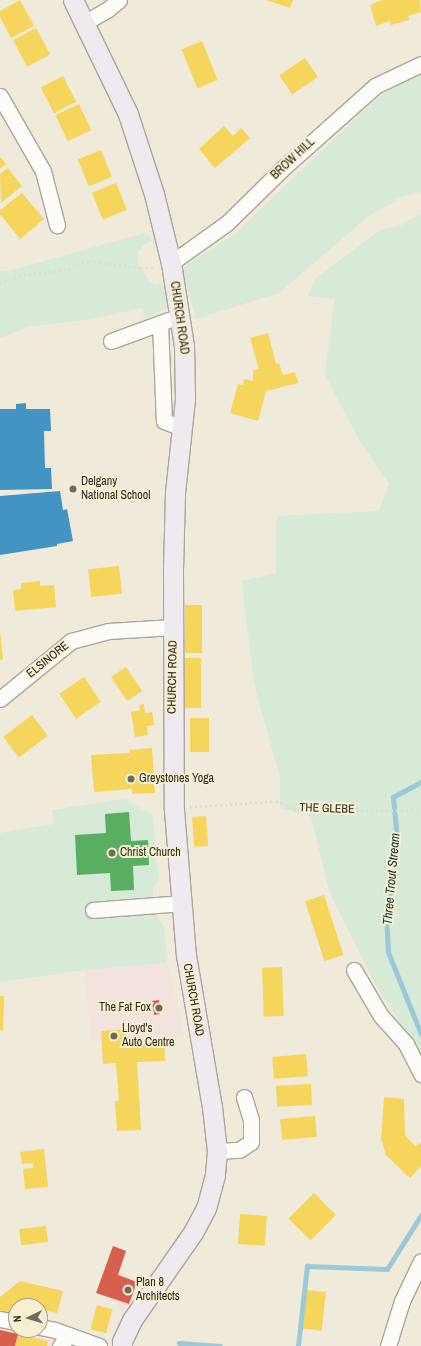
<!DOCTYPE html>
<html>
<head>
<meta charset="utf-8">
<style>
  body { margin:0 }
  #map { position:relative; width:421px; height:1346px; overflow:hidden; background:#efead9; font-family:"Archivo Narrow",sans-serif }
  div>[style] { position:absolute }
  .commercial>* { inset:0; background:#f3e3df }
  .green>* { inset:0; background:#d6ead7 }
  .homes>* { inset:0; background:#f6d55c; transform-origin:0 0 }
  .shops>* { inset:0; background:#d6604d }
  .schools>* { inset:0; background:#4393c3 }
  .public>* { inset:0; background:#5aae61 }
  .stream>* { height:5px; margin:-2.5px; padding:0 2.5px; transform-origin:2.5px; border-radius:2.5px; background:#9cc9d8 }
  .path>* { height:2.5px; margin-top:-1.25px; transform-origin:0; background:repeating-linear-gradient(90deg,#dddcd6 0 2px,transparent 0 5px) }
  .roads { filter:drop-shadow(1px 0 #aaa69a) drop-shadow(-1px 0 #aaa69a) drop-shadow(0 1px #aaa69a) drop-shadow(0 -1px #aaa69a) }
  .minor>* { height:15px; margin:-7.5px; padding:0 7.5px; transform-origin:7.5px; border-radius:7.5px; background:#fdfcf9 }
  .major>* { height:19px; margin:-9.5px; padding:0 9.5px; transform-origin:9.5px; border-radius:9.5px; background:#eeeaf0 }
  .dots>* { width:11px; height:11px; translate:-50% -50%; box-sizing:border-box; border:2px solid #f7efd1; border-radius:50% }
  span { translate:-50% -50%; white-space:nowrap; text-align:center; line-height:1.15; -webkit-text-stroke:4px #f7efd1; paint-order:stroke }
  .street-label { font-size:12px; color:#2a271c }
  .poi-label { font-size:12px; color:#2a271c }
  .left { translate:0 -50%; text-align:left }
  .right { translate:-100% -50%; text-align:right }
  .water-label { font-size:13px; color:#11313d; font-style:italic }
  .north { position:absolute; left:8px; top:1298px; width:40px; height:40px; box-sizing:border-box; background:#f7efd1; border:1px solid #a59f89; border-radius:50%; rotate:265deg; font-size:11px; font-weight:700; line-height:16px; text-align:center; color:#2a271c }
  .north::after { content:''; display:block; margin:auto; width:14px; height:18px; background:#6f6b5e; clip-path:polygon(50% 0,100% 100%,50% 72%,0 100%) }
</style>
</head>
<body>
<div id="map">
  <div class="commercial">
    <i style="clip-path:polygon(167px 963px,185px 1036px,91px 1042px,85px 970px)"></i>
    <i style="clip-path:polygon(120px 1273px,143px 1281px,120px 1314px,113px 1295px)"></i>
    <i style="clip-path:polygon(0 1327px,68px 1344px,70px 1346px,0 1346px)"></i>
  </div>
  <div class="green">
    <i style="clip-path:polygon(421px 74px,421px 192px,401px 197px,369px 216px,279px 293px,196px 319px,182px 268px,234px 235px,377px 98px,405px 81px)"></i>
    <i style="clip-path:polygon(421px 214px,421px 1065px,400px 1022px,375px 984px,329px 891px,311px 816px,280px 808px,280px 777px,254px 684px,242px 581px,276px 573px,277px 516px,379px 511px,389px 484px,358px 438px,325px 374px,335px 299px,308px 296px,316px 278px,380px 230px,402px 225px)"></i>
    <i style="clip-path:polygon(146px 233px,153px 241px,145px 244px,138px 252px,138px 263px,149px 281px,156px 285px,163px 284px,168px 308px,144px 318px,143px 308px,84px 320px,28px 327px,0 338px,0 271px,8px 271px)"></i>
    <i style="clip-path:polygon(124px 799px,152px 815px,159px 880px,153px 887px,153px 906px,154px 914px,164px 926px,167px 963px,85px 970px,0 982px,0 833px,54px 824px,52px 810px)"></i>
  </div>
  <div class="homes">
    <i style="clip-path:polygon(20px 0,34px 26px,11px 38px,0 17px,0 11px)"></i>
    <i style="clip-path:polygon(266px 0,293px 0,290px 8px)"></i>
    <i style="clip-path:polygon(382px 0,420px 0,421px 12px,408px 16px,409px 20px,391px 25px,390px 21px,376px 26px,370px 5px)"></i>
    <i style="left:36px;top:28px;width:30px;height:26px;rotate:62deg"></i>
    <i style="left:202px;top:41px;width:42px;height:22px;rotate:68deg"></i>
    <i style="left:305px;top:58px;width:23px;height:31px;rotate:56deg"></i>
    <i style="left:63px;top:76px;width:29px;height:25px;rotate:63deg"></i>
    <i style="left:79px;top:104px;width:29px;height:26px;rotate:65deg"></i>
    <i style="clip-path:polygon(224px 126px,233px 136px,241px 128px,250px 138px,215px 168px,199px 149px)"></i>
    <i style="left:101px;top:150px;width:29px;height:25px;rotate:68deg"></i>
    <i style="clip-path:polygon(0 157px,6px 164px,0 169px)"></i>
    <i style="clip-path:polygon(8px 168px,22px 186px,1px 203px,0 174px)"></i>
    <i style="left:116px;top:183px;width:29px;height:26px;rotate:68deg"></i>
    <i style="clip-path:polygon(22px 193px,44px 219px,20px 239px,0 214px,0 210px)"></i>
    <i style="clip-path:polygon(268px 333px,276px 364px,279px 363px,283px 375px,295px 372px,298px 383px,266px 391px,258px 421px,230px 413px,238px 384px,243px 385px,244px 379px,253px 381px,253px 370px,259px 369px,250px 338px)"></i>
    <i style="left:119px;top:566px;width:28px;height:31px;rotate:84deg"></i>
    <i style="clip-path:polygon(40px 581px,40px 586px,54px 585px,56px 607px,15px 611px,13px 590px,21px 589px,21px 583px)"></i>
    <i style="left:185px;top:605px;width:17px;height:48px"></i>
    <i style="clip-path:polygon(0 631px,3px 659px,0 660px)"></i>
    <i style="left:183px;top:658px;width:18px;height:50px"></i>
    <i style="left:126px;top:667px;width:29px;height:18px;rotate:56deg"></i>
    <i style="left:84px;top:677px;width:30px;height:30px;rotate:56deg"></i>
    <i style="clip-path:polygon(144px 704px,145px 713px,152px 712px,154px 725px,147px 726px,148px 735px,135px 737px,131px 712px,140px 710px,139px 705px)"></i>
    <i style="left:32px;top:715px;width:26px;height:36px;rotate:53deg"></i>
    <i style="left:209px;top:718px;width:34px;height:19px;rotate:90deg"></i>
    <i style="clip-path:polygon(152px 748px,155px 793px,132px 794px,132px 789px,94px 792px,91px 755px,130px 753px,129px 750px)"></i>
    <i style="left:206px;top:816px;width:30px;height:14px;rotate:86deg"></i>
    <i style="left:324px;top:895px;width:63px;height:20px;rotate:72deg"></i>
    <i style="left:282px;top:967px;width:49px;height:20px;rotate:88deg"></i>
    <i style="clip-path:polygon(0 996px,4px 996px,3px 1031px,0 1030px)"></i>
    <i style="clip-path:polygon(126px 1029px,126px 1044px,164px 1042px,165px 1061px,137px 1062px,141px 1130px,117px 1131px,115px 1101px,119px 1101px,116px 1063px,103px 1064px,101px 1031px)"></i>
    <i style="left:306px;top:1054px;width:22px;height:34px;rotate:85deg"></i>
    <i style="left:311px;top:1084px;width:21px;height:35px;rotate:87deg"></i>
    <i style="clip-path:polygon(384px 1097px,404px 1099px,405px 1135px,416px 1147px,419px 1142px,421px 1145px,421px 1166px,410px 1178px,386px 1155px,381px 1139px)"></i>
    <i style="left:315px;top:1116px;width:21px;height:35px;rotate:85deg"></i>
    <i style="clip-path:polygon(44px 1149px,48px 1187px,25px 1189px,23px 1169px,33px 1168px,33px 1163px,22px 1164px,20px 1152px)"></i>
    <i style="left:314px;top:1193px;width:31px;height:36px;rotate:45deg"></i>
    <i style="left:240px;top:1214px;width:27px;height:30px;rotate:4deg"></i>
    <i style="left:46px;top:1226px;width:16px;height:27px;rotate:83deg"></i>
    <i style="clip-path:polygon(20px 1281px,63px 1291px,57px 1313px,40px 1309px,40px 1306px,16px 1306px,16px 1315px,0 1312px,0 1297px)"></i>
    <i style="left:307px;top:1290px;width:19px;height:39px;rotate:6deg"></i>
    <i style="left:97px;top:1305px;width:16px;height:25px;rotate:15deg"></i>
    <i style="clip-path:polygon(18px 1334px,48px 1341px,47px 1346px,15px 1346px)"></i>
  </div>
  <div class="shops">
    <i style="clip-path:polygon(159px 1000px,160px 1014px,154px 1015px,152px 1001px)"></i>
    <i style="clip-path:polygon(113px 1246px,126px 1251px,118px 1275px,137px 1282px,129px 1304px,96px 1293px)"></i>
    <i style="clip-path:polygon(0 1330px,18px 1334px,15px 1346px,0 1346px)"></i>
  </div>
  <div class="schools">
    <i style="clip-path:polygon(26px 403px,26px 409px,50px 409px,51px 431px,44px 431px,45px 468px,51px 468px,52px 489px,0 490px,0 409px,16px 409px,16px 404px)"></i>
    <i style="clip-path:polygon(60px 491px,63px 510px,67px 509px,73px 541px,57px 544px,57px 546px,0 555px,0 496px)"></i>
  </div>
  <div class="public">
    <i style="clip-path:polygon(129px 812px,131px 841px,148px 840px,149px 865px,133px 866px,134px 890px,111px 891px,110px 873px,77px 875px,75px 835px,106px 833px,105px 814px)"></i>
  </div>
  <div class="stream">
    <i style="left:421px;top:782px;width:32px;rotate:152deg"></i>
    <i style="left:393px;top:797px;width:42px;rotate:84.6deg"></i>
    <i style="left:397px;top:839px;width:31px;rotate:96deg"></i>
    <i style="left:394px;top:870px;width:46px;rotate:100.1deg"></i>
    <i style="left:386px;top:915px;width:37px;rotate:87deg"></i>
    <i style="left:388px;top:952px;width:88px;rotate:68.1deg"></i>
    <i style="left:179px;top:1343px;width:41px;rotate:4.2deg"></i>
    <i style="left:298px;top:1346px;width:81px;rotate:-83.6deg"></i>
    <i style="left:307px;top:1266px;width:80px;rotate:2.1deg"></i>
    <i style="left:387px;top:1269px;width:64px;rotate:-57.8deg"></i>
  </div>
  <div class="path">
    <i style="left:0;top:283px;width:25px;rotate:-18deg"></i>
    <i style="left:24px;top:275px;width:44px;rotate:-7.8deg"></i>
    <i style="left:68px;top:269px;width:22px;rotate:-21deg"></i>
    <i style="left:89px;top:261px;width:52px;rotate:7.7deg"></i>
    <i style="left:141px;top:268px;width:14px"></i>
    <i style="left:190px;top:807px;width:86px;rotate:-4deg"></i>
    <i style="left:276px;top:801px;width:27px;rotate:22deg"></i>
    <i style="left:301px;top:811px;width:120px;rotate:-0.5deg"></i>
  </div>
  <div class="roads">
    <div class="minor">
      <i style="left:84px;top:23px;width:28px;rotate:-30deg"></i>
      <i style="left:108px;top:9px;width:14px;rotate:-39deg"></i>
      <i style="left:0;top:96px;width:86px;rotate:60.2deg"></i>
      <i style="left:43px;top:171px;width:56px;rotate:75.5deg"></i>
      <i style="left:171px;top:263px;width:69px;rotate:-35.5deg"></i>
      <i style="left:227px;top:223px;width:77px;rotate:-44.5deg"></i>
      <i style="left:282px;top:169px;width:125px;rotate:-41.7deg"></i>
      <i style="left:375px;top:86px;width:51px;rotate:-25.6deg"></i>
      <i style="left:160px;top:323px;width:98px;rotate:87.7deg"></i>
      <i style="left:164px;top:421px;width:19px;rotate:21deg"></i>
      <i style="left:111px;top:341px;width:61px;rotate:-20.2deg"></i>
      <i style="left:0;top:699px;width:92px;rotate:-39.2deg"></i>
      <i style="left:71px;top:641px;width:38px;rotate:-15deg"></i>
      <i style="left:108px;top:631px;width:66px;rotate:-3.5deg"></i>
      <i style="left:93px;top:910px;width:89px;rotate:-4.5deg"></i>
      <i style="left:354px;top:970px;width:53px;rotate:59.6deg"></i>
      <i style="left:381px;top:1016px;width:38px;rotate:48deg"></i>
      <i style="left:406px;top:1044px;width:34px;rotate:63deg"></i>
      <i style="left:217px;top:1151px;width:22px;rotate:-3deg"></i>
      <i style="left:239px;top:1150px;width:14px;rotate:-34deg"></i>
      <i style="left:251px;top:1142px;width:22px;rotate:-90deg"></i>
      <i style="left:251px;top:1120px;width:24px;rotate:-107deg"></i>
      <i style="left:0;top:1319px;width:16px;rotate:11deg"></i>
      <i style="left:40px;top:1327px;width:15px;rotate:11deg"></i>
      <i style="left:55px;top:1330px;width:47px;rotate:20deg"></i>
      <i style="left:60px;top:1346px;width:14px;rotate:-51deg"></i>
      <i style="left:388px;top:1346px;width:47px;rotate:-72.7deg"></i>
      <i style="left:402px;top:1301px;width:44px;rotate:-64.6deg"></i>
    </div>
    <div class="major">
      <i style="left:73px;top:0;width:127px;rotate:64.2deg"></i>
      <i style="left:128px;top:114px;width:84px;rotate:72deg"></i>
      <i style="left:154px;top:194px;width:71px;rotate:76.2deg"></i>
      <i style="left:171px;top:263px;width:84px;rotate:81.1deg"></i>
      <i style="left:184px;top:346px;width:53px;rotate:88.9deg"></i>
      <i style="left:185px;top:399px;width:95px;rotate:96.1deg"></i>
      <i style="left:175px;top:493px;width:79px;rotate:91.5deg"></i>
      <i style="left:173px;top:572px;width:238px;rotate:89.8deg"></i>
      <i style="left:174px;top:810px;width:145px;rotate:85.3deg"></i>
      <i style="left:186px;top:955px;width:154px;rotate:80.3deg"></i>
      <i style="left:212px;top:1107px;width:44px;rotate:83.5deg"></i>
      <i style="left:217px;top:1151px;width:24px;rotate:95deg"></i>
      <i style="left:215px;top:1175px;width:34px;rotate:105deg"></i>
      <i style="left:206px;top:1208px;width:26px;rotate:118deg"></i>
      <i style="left:194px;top:1231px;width:108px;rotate:124.9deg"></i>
      <i style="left:132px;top:1320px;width:23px;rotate:115deg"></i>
      <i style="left:122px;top:1341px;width:5px;rotate:90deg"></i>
    </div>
  </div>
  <div class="dots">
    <i style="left:73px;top:489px;background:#6f6b5e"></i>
    <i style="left:131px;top:779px;background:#6f6b5e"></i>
    <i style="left:112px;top:853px;background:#6f6b5e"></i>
    <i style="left:159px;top:1008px;background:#6f6b5e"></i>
    <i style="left:114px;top:1036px;background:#6f6b5e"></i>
    <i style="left:128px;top:1290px;background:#6f6b5e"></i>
  </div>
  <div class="street-label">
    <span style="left:293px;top:159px;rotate:-43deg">BROW HILL</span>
    <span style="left:179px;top:318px;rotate:82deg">CHURCH ROAD</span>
    <span style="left:48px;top:660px;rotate:-39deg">ELSINORE</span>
    <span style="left:173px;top:677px;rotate:-89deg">CHURCH ROAD</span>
    <span style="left:327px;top:809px;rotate:2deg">THE GLEBE</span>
    <span style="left:193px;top:1000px;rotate:80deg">CHURCH ROAD</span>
  </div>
  <div class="poi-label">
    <span class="left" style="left:81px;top:489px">Delgany<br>National School</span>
    <span class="left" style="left:139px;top:779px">Greystones Yoga</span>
    <span class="left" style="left:120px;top:853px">Christ Church</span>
    <span class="right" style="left:151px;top:1008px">The Fat Fox</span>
    <span class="left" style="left:122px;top:1036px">Lloyd's<br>Auto Centre</span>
    <span class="left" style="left:136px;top:1290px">Plan 8<br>Architects</span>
  </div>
  <div class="water-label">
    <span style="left:392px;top:879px;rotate:-85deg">Three Trout Stream</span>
  </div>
  <div class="north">N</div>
</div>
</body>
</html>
